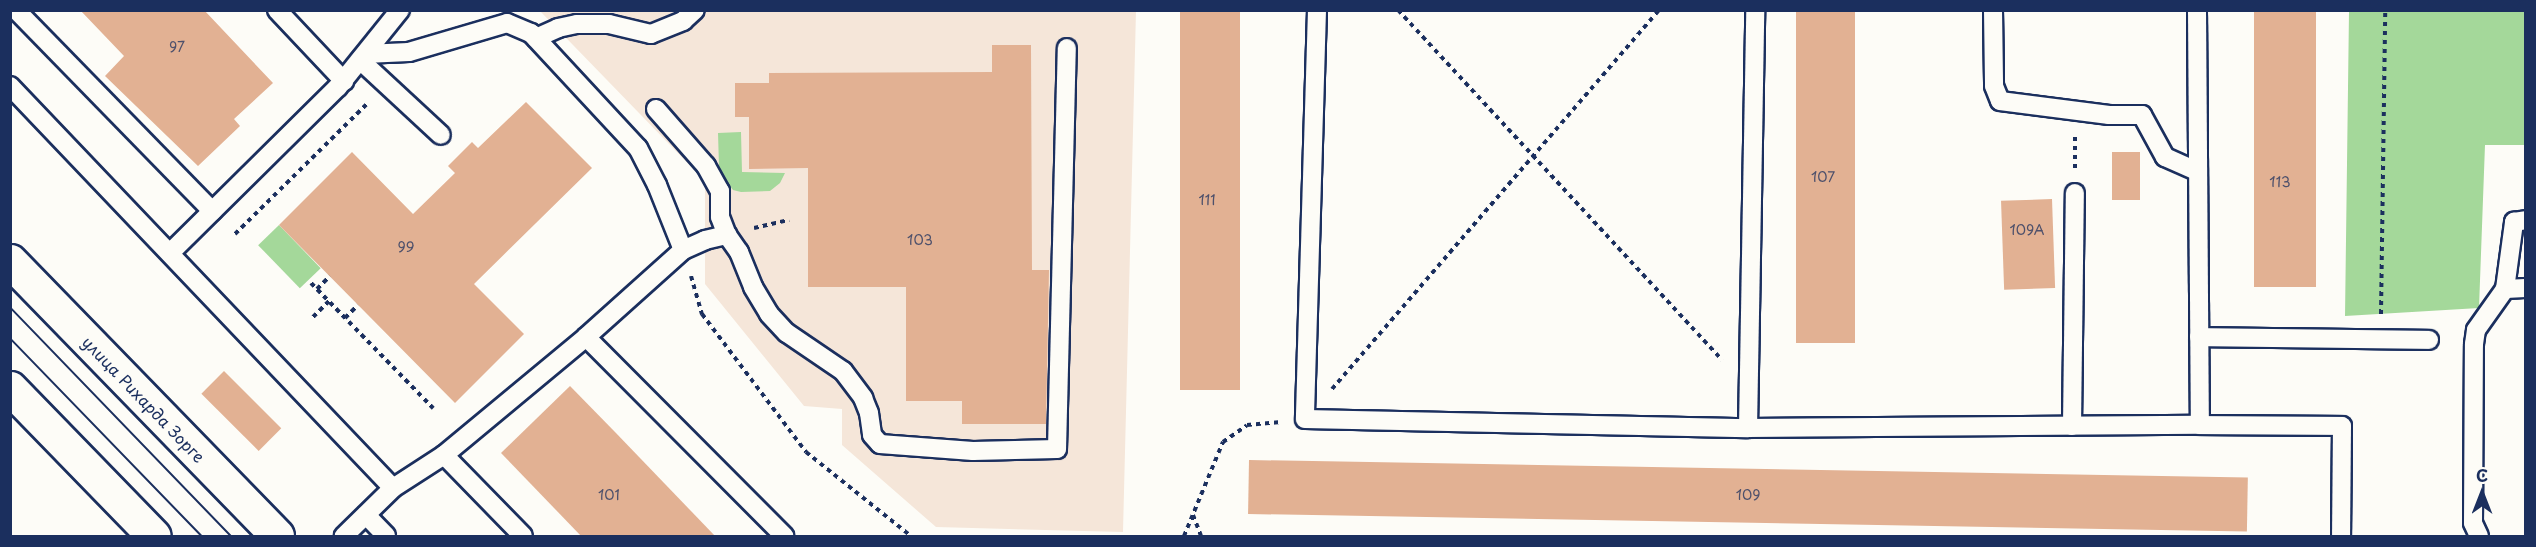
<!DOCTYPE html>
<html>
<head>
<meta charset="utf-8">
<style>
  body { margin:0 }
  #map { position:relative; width:2536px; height:547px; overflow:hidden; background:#fdfcf7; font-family:"Playpen Sans",sans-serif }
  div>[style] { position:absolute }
  .built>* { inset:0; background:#f5e6d9 }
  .green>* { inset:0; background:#a4d89a; transform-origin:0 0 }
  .building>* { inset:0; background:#e2b193; transform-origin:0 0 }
  .path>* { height:4px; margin-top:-2px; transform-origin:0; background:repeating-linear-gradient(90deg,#1b2f5e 0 4.5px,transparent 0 9px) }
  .roads { filter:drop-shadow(2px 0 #1b2f5e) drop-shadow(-2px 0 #1b2f5e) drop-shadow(0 2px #1b2f5e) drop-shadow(0 -2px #1b2f5e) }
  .service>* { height:18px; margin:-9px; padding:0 9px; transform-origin:9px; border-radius:9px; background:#fdfcf7 }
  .tertiary>* { height:33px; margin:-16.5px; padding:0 16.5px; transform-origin:16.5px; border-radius:16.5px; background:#fdfcf7 }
  .tram>* { height:1.5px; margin:-0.75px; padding:0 0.75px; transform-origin:0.75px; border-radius:0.75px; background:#1b2f5e }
  span { translate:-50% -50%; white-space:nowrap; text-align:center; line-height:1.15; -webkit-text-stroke:4.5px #fdfcf7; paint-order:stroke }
  .number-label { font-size:14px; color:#4d506b }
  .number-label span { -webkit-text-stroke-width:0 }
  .street-label { font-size:16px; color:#1b2f5e }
  .frame { position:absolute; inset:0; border:12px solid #1b2f5e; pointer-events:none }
  .north { position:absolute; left:2452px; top:463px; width:60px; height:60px; -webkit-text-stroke:4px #fdfcf7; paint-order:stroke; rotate:0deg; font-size:16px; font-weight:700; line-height:24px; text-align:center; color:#1b2f5e }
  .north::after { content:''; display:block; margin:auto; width:21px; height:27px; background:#1b2f5e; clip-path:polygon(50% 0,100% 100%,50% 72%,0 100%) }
</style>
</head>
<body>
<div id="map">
  <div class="built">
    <i style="clip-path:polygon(540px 11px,1136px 11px,1123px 532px,936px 527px,842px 445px,842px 409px,804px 406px,705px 284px,705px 181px)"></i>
  </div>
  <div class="green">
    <i style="clip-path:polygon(2349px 11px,2525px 11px,2525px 145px,2485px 145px,2479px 308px,2345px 316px)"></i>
    <i style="clip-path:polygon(741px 132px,742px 172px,785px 173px,780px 183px,770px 191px,741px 192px,733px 190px,723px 177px,719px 167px,718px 133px)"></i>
    <i style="left:279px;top:225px;width:60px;height:29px;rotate:46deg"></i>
  </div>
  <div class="building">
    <i style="clip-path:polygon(80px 10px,204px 10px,273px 83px,234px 119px,240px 126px,198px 166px,105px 76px,124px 56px)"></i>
    <i style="left:1180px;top:10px;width:60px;height:380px"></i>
    <i style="left:1796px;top:10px;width:59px;height:333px"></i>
    <i style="left:2254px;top:10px;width:62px;height:277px"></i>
    <i style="clip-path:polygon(992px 45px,1031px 45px,1032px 270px,1049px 270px,1046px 424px,962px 424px,962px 401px,906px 401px,906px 287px,808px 287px,808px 168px,749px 169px,749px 117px,735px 117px,735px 83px,769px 83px,769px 73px,992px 72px)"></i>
    <i style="clip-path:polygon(526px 102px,592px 168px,474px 284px,524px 334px,455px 403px,279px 225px,352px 152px,413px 214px,455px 173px,448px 166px,472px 142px,478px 148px)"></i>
    <i style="left:2112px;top:152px;width:28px;height:48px"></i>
    <i style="left:2052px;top:199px;width:89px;height:51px;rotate:88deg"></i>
    <i style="left:224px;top:371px;width:81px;height:32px;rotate:45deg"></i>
    <i style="clip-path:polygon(570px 386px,615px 432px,716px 537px,582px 537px,501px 453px)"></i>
    <i style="left:1249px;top:460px;width:999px;height:54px;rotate:1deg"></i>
  </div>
  <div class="path">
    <i style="left:1398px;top:10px;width:477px;rotate:47.2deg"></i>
    <i style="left:2075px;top:137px;width:31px;rotate:90deg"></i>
    <i style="left:754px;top:228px;width:36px;rotate:-13deg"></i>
    <i style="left:235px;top:234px;width:188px;rotate:-44.6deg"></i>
    <i style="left:691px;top:276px;width:40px;rotate:74deg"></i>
    <i style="left:702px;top:314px;width:173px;rotate:53deg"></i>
    <i style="left:806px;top:452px;width:134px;rotate:38.7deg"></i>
    <i style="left:311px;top:283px;width:175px;rotate:45.7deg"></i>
    <i style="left:317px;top:289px;width:18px;rotate:-45deg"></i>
    <i style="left:2381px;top:314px;width:304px;rotate:-89.2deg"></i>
    <i style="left:313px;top:317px;width:23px;rotate:-45deg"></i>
    <i style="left:345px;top:318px;width:18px;rotate:-45deg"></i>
    <i style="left:1332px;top:389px;width:501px;rotate:-49.21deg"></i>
    <i style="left:1193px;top:515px;width:22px;rotate:69deg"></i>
    <i style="left:1184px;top:536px;width:102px;rotate:-67.5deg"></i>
    <i style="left:1223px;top:442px;width:29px;rotate:-35deg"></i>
    <i style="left:1247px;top:425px;width:34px;rotate:-5deg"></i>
  </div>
  <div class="roads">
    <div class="service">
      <i style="left:16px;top:10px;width:281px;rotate:45.7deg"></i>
      <i style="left:277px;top:10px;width:98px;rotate:46.7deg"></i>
      <i style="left:1317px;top:10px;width:409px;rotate:91.7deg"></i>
      <i style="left:1305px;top:419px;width:443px;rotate:1.2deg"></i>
      <i style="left:1748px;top:428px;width:452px;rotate:-0.4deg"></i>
      <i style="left:1993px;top:10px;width:76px;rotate:89.2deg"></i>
      <i style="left:1994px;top:86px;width:16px;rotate:68deg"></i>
      <i style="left:2000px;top:101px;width:110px;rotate:7.3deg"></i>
      <i style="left:2109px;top:115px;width:33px"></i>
      <i style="left:2142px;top:115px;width:48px;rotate:61.3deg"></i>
      <i style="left:2165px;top:157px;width:36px;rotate:24deg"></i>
      <i style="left:2197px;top:10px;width:415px;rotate:89.6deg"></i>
      <i style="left:2200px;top:425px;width:142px;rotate:0.4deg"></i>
      <i style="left:2342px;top:426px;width:110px;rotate:90.5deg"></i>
      <i style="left:536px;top:38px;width:24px;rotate:-24deg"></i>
      <i style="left:558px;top:28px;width:19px;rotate:-12deg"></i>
      <i style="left:577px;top:24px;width:32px"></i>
      <i style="left:609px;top:24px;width:43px;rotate:13.4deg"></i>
      <i style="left:651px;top:34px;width:35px;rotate:-22deg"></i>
      <i style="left:683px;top:21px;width:16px;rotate:-43deg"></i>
      <i style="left:365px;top:54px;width:44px;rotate:-2.6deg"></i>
      <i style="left:409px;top:52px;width:102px;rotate:-16.5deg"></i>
      <i style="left:507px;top:23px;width:26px;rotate:23deg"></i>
      <i style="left:531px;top:33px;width:157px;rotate:47.1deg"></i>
      <i style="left:638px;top:148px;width:42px;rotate:62.8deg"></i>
      <i style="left:657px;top:185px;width:70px;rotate:68.2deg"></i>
      <i style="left:360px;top:60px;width:110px;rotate:42.8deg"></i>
      <i style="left:10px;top:86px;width:555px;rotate:46.39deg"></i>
      <i style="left:393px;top:488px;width:69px;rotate:135.6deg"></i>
      <i style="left:656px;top:109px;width:76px;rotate:48.7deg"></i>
      <i style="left:706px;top:166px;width:29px;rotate:61deg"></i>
      <i style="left:720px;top:191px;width:26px;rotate:90deg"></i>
      <i style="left:720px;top:217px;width:19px;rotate:69deg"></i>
      <i style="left:170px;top:253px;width:236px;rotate:-44.7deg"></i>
      <i style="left:338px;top:87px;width:99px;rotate:-51.2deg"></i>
      <i style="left:2505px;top:289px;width:21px;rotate:-3deg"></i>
      <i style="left:586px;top:337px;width:281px;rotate:45.1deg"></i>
      <i style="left:2199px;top:337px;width:230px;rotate:0.7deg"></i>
      <i style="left:2072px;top:426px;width:233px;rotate:-89.3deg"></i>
      <i style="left:1748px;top:428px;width:418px;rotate:-89deg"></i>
      <i style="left:444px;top:455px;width:113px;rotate:45.7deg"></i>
      <i style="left:393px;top:488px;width:61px;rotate:-32.9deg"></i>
      <i style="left:444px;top:455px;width:185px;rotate:-39.7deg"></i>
      <i style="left:586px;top:337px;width:130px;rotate:-41.9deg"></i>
      <i style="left:683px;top:250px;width:24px;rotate:-24deg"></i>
      <i style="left:705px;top:240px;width:23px;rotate:-13deg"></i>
      <i style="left:727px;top:235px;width:21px;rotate:55deg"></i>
      <i style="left:739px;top:252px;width:38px;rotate:68deg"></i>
      <i style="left:753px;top:287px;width:31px;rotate:59deg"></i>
      <i style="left:769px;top:314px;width:26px;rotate:47deg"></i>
      <i style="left:787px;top:333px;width:68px;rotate:34.2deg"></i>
      <i style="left:843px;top:371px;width:34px;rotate:53deg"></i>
      <i style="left:863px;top:398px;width:16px;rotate:68deg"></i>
      <i style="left:869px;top:413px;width:22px;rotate:82deg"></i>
      <i style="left:872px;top:435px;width:12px;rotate:48deg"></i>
      <i style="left:880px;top:444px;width:93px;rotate:4.3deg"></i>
      <i style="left:973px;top:451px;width:84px;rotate:-1.4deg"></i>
      <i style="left:1057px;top:449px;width:401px;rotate:-88.6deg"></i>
      <i style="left:366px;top:515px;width:29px;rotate:46deg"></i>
      <i style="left:2479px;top:536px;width:14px;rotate:-115deg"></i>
      <i style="left:2473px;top:523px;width:179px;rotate:-89.7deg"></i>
      <i style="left:2474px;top:344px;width:14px;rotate:-82deg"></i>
      <i style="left:2476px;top:330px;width:50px;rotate:-54.7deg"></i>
      <i style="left:2505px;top:289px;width:68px;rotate:-82.3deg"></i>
      <i style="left:2514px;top:222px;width:12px;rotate:-9deg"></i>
    </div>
    <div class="tertiary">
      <i style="left:10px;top:261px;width:383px;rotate:45.8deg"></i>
      <i style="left:10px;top:388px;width:206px;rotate:45.8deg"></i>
    </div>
  </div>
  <div class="tram">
    <i style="left:10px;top:307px;width:318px;rotate:46deg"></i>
    <i style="left:10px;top:338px;width:276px;rotate:45.9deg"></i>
  </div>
  <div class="number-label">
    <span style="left:177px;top:47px">97</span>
    <span style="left:1823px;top:177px">107</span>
    <span style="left:2280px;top:182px">113</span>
    <span style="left:1207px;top:200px">111</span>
    <span style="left:2027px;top:230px">109А</span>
    <span style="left:920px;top:240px">103</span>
    <span style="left:406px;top:247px">99</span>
    <span style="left:609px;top:495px">101</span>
    <span style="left:1748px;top:495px">109</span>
  </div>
  <div class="street-label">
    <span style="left:144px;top:399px;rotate:46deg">улица Рихарда Зорге</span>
  </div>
  <div class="frame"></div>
  <div class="north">С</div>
</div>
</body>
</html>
